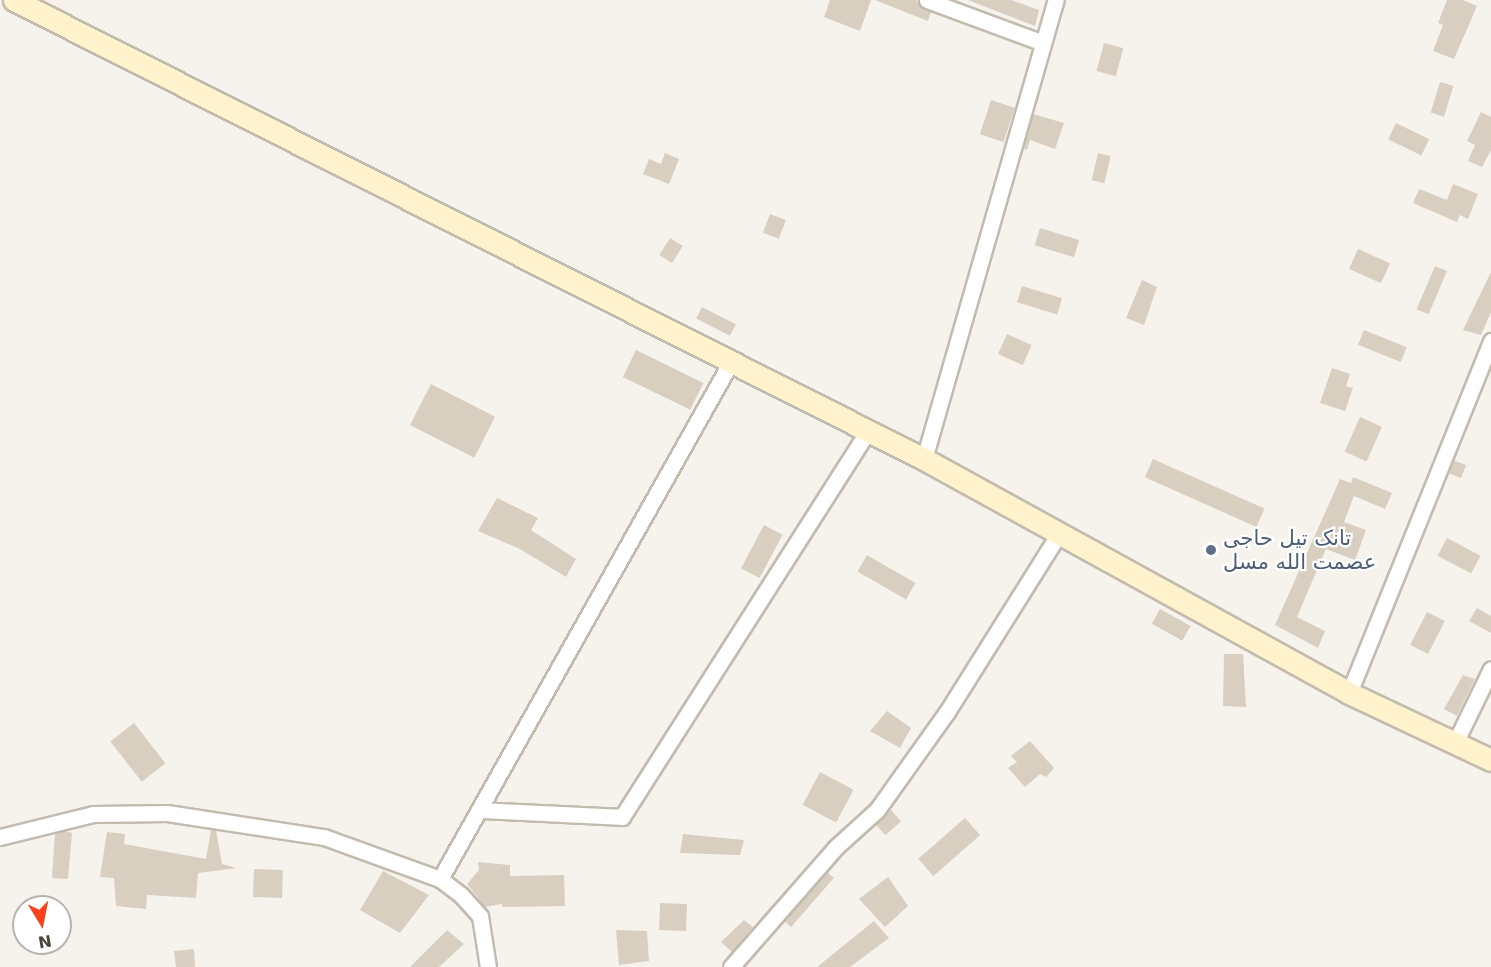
<!DOCTYPE html>
<html>
<head>
<meta charset="utf-8">
<style>
  body { margin:0 }
  #map { position:relative; width:1491px; height:967px; overflow:hidden; background:#f6f3ec; font-family:"DejaVu Sans",Vazirmatn,sans-serif }
  div>[style] { position:absolute }
  .building>* { inset:0; background:#d8cfc1; transform-origin:0 0 }
  .roads { filter:drop-shadow(2px 0 #c2bbae) drop-shadow(-2px 0 #c2bbae) drop-shadow(0 2px #c2bbae) drop-shadow(0 -2px #c2bbae) }
  .minor>* { height:15px; margin:-7.5px; padding:0 7.5px; transform-origin:7.5px; border-radius:7.5px; background:#fff }
  .secondary>* { height:21px; margin:-10.5px; padding:0 10.5px; transform-origin:10.5px; border-radius:10.5px; background:#fff3cd }
  .dots>* { width:16px; height:16px; translate:-50% -50%; box-sizing:border-box; border:3px solid #fff; border-radius:50% }
  span { translate:-50% -50%; white-space:nowrap; text-align:center; line-height:1.15; -webkit-text-stroke:4.5px #fff; paint-order:stroke }
  .service-label { font-size:21px; color:#4e5e75 }
  .left { translate:0 -50%; text-align:left }
  .north { position:absolute; left:12px; top:895px; width:60px; height:60px; box-sizing:border-box; background:#fff; border:2px solid #b7b4b0; border-radius:50%; rotate:170deg; font-size:16px; font-weight:700; line-height:24px; text-align:center; color:#4b4439 }
  .north::after { content:''; display:block; margin:auto; width:21px; height:27px; background:#fc3f1d; clip-path:polygon(50% 0,100% 100%,50% 72%,0 100%) }
</style>
</head>
<body>
<div id="map">
  <div class="building">
    <i style="clip-path:polygon(830px 0,871px 0,860px 31px,824px 17px)"></i>
    <i style="clip-path:polygon(875px 0,917px 0,920px 7px,931px 12px,928px 21px)"></i>
    <i style="clip-path:polygon(968px 0,1011px 0,1039px 10px,1035px 26px)"></i>
    <i style="clip-path:polygon(1447px 0,1463px 0,1477px 6px,1454px 59px,1433px 51px,1443px 25px,1438px 23px)"></i>
    <i style="left:1104px;top:43px;width:20px;height:29px;rotate:15deg"></i>
    <i style="left:1440px;top:82px;width:14px;height:32px;rotate:17deg"></i>
    <i style="left:991px;top:100px;width:25px;height:36px;rotate:18deg"></i>
    <i style="clip-path:polygon(1481px 112px,1491px 117px,1491px 150px,1482px 167px,1468px 161px,1475px 145px,1467px 141px)"></i>
    <i style="clip-path:polygon(1033px 114px,1064px 123px,1055px 149px,1030px 140px,1027px 150px,1023px 148px)"></i>
    <i style="left:1396px;top:123px;width:37px;height:18px;rotate:26deg"></i>
    <i style="clip-path:polygon(665px 153px,679px 159px,669px 184px,643px 174px,649px 159px,661px 164px)"></i>
    <i style="left:1098px;top:153px;width:13px;height:28px;rotate:13deg"></i>
    <i style="clip-path:polygon(1453px 184px,1478px 194px,1468px 219px,1460px 215px,1457px 222px,1413px 203px,1419px 189px,1447px 200px)"></i>
    <i style="left:770px;top:214px;width:17px;height:20px;rotate:21deg"></i>
    <i style="left:1040px;top:228px;width:41px;height:18px;rotate:17deg"></i>
    <i style="left:670px;top:238px;width:15px;height:20px;rotate:32deg"></i>
    <i style="left:1358px;top:249px;width:35px;height:22px;rotate:24deg"></i>
    <i style="left:1435px;top:266px;width:13px;height:47px;rotate:23deg"></i>
    <i style="clip-path:polygon(1491px 272px,1491px 312px,1481px 335px,1463px 330px)"></i>
    <i style="clip-path:polygon(1142px 280px,1157px 287px,1144px 325px,1126px 318px)"></i>
    <i style="left:1022px;top:286px;width:42px;height:17px;rotate:17deg"></i>
    <i style="left:702px;top:307px;width:38px;height:13px;rotate:27deg"></i>
    <i style="left:1364px;top:330px;width:46px;height:16px;rotate:22deg"></i>
    <i style="left:1007px;top:334px;width:27px;height:22px;rotate:24deg"></i>
    <i style="left:636px;top:350px;width:75px;height:30px;rotate:26deg"></i>
    <i style="clip-path:polygon(1332px 368px,1350px 374px,1346px 386px,1353px 388px,1345px 411px,1320px 403px)"></i>
    <i style="left:431px;top:384px;width:72px;height:46px;rotate:27deg"></i>
    <i style="left:1360px;top:417px;width:24px;height:38px;rotate:24deg"></i>
    <i style="left:1153px;top:459px;width:122px;height:20px;rotate:24deg"></i>
    <i style="left:1453px;top:460px;width:14px;height:14px;rotate:21deg"></i>
    <i style="clip-path:polygon(1353px 477px,1392px 493px,1385px 509px,1354px 496px,1344px 522px,1366px 530px,1355px 560px,1326px 549px,1297px 617px,1325px 631px,1318px 648px,1275px 625px,1340px 479px,1351px 483px)"></i>
    <i style="clip-path:polygon(497px 498px,538px 518px,531px 530px,576px 559px,566px 577px,520px 549px,478px 531px)"></i>
    <i style="left:764px;top:525px;width:21px;height:49px;rotate:28deg"></i>
    <i style="left:1447px;top:538px;width:38px;height:20px;rotate:28deg"></i>
    <i style="left:867px;top:555px;width:56px;height:19px;rotate:30deg"></i>
    <i style="clip-path:polygon(1477px 608px,1491px 616px,1491px 633px,1469px 621px)"></i>
    <i style="left:1160px;top:609px;width:35px;height:17px;rotate:29deg"></i>
    <i style="left:1427px;top:612px;width:20px;height:37px;rotate:27deg"></i>
    <i style="clip-path:polygon(1224px 654px,1243px 654px,1246px 707px,1223px 706px)"></i>
    <i style="clip-path:polygon(1463px 675px,1475px 679px,1457px 716px,1444px 709px)"></i>
    <i style="clip-path:polygon(887px 711px,911px 728px,900px 748px,870px 731px)"></i>
    <i style="left:134px;top:723px;width:51px;height:30px;rotate:52deg"></i>
    <i style="clip-path:polygon(1030px 741px,1054px 768px,1046px 777px,1040px 774px,1025px 787px,1008px 768px,1017px 762px,1011px 756px)"></i>
    <i style="left:820px;top:772px;width:38px;height:37px;rotate:28deg"></i>
    <i style="left:891px;top:810px;width:15px;height:21px;rotate:48deg"></i>
    <i style="left:965px;top:818px;width:23px;height:62px;rotate:49deg"></i>
    <i style="clip-path:polygon(211px 830px,216px 830px,222px 864px,237px 868px,198px 873px,196px 898px,147px 895px,146px 909px,116px 906px,114px 878px,100px 877px,107px 832px,125px 834px,124px 844px,206px 859px)"></i>
    <i style="clip-path:polygon(65px 831px,72px 833px,68px 879px,52px 878px,55px 833px)"></i>
    <i style="clip-path:polygon(683px 834px,744px 840px,740px 855px,680px 853px)"></i>
    <i style="clip-path:polygon(478px 862px,510px 865px,510px 876px,564px 875px,565px 906px,502px 907px,502px 904px,485px 907px,467px 884px,479px 870px)"></i>
    <i style="left:254px;top:869px;width:29px;height:28px;rotate:2deg"></i>
    <i style="clip-path:polygon(383px 871px,429px 895px,400px 933px,360px 910px)"></i>
    <i style="left:827px;top:872px;width:9px;height:65px;rotate:41deg"></i>
    <i style="clip-path:polygon(888px 877px,908px 906px,885px 927px,859px 899px)"></i>
    <i style="left:660px;top:903px;width:27px;height:27px;rotate:2deg"></i>
    <i style="clip-path:polygon(744px 920px,753px 927px,732px 952px,721px 942px)"></i>
    <i style="clip-path:polygon(874px 921px,889px 938px,850px 967px,817px 967px)"></i>
    <i style="clip-path:polygon(447px 930px,464px 944px,439px 967px,410px 967px)"></i>
    <i style="clip-path:polygon(616px 930px,647px 931px,649px 961px,619px 965px)"></i>
    <i style="clip-path:polygon(194px 949px,195px 967px,176px 967px,174px 951px)"></i>
  </div>
  <div class="roads">
    <div class="minor">
      <i style="left:927px;top:0;width:124px;rotate:20.3deg"></i>
      <i style="left:924px;top:459px;width:478px;rotate:-74deg"></i>
      <i style="left:1349px;top:693px;width:380px;rotate:-68deg"></i>
      <i style="left:1455px;top:743px;width:82px;rotate:-64.1deg"></i>
      <i style="left:479px;top:810px;width:143px;rotate:2.8deg"></i>
      <i style="left:622px;top:817px;width:458px;rotate:-57.5deg"></i>
      <i style="left:0;top:837px;width:96px;rotate:-13.9deg"></i>
      <i style="left:93px;top:814px;width:74px;rotate:-0.8deg"></i>
      <i style="left:167px;top:813px;width:159px;rotate:8.7deg"></i>
      <i style="left:324px;top:837px;width:123px;rotate:19.9deg"></i>
      <i style="left:440px;top:879px;width:26px;rotate:37deg"></i>
      <i style="left:461px;top:895px;width:28px;rotate:48deg"></i>
      <i style="left:480px;top:916px;width:52px;rotate:81.1deg"></i>
      <i style="left:440px;top:879px;width:593px;rotate:-60.63deg"></i>
      <i style="left:731px;top:967px;width:159px;rotate:-48.8deg"></i>
      <i style="left:836px;top:847px;width:55px;rotate:-42.1deg"></i>
      <i style="left:877px;top:810px;width:120px;rotate:-54.5deg"></i>
      <i style="left:947px;top:712px;width:213px;rotate:-57.9deg"></i>
    </div>
    <div class="secondary">
      <i style="left:14px;top:0;width:1019px;rotate:26.77deg"></i>
      <i style="left:924px;top:459px;width:485px;rotate:28.8deg"></i>
      <i style="left:1349px;top:693px;width:157px;rotate:25.3deg"></i>
    </div>
  </div>
  <div class="dots">
    <i style="left:1211px;top:550px;background:#5c6f8a"></i>
  </div>
  <div class="service-label">
    <span class="left" style="left:1223px;top:550px">تانک تیل حاجی<br>عصمت الله مسل</span>
  </div>
  <div class="north">N</div>
</div>
</body>
</html>
